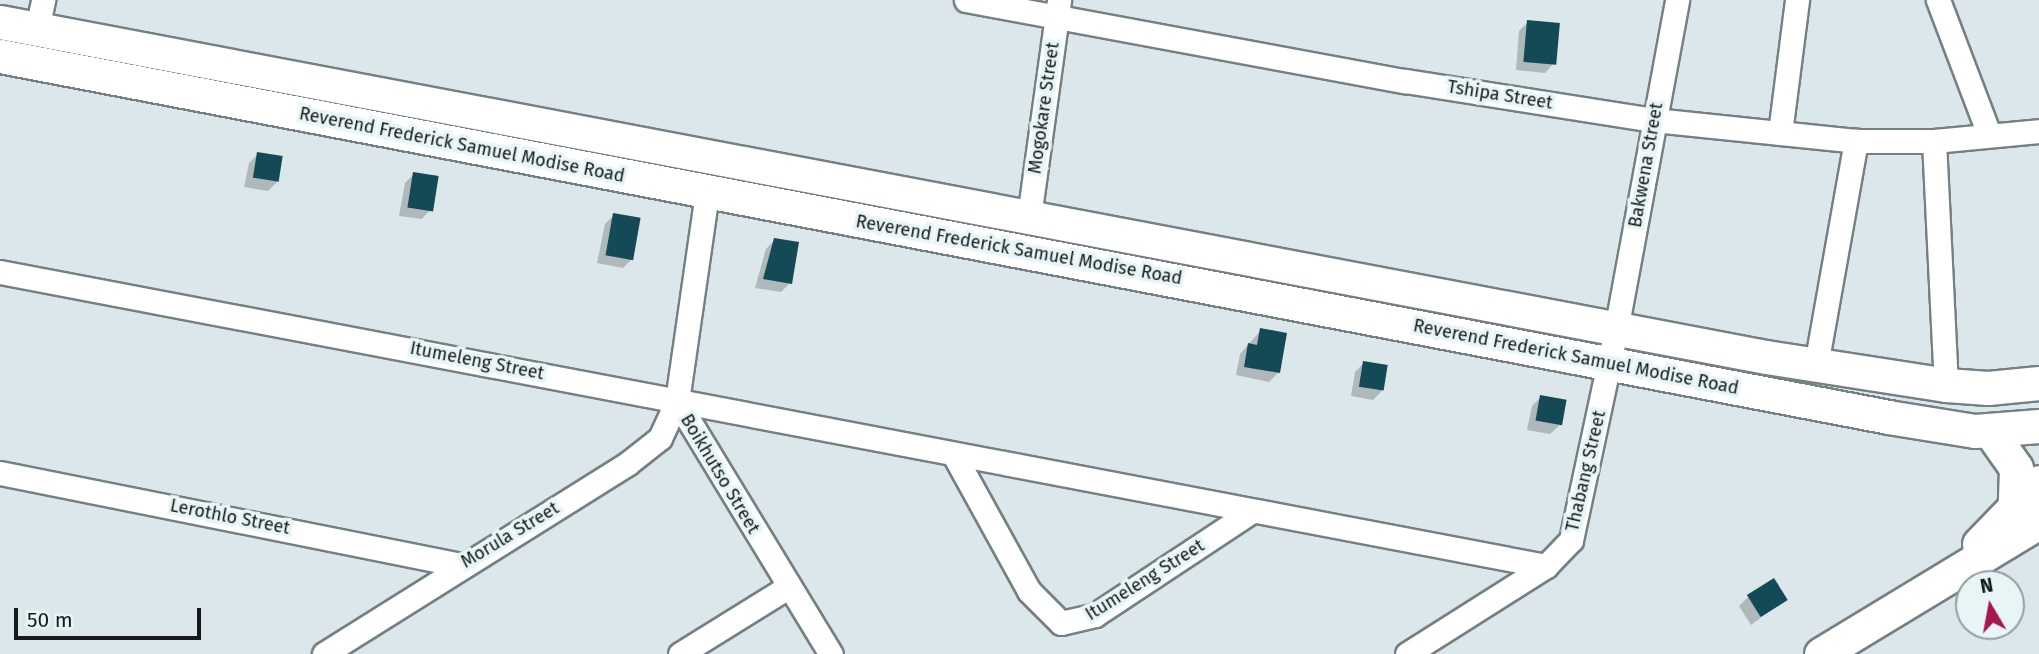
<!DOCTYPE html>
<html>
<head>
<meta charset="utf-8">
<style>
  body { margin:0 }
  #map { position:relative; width:2039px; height:654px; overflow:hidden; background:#dbe7ea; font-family:"Fira Sans",sans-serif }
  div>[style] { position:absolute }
  .shadow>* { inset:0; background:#0003 }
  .building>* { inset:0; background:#144a55; transform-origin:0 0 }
  .roads { filter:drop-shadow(2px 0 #758083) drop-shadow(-2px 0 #758083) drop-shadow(0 2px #758083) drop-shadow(0 -2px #758083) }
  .street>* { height:23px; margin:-11.5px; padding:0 11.5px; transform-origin:11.5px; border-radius:11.5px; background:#fff }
  .secondary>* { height:33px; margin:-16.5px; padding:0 16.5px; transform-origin:16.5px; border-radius:16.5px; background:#fff }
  span { translate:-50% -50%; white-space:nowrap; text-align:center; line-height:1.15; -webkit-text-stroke:7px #e8f5f7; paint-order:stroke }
  .street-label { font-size:18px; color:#161a1b }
  .north { position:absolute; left:1955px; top:570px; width:70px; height:70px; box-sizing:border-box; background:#e8f5f7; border:2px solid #949d9f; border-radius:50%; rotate:350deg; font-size:19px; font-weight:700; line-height:28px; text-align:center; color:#161a1b }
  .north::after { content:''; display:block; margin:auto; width:24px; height:32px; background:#a71652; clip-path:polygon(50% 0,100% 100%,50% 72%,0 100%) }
  .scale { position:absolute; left:14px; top:608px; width:187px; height:32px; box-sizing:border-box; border:4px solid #161a1b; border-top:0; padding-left:9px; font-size:21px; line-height:24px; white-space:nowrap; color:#161a1b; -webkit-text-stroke:5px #e8f5f7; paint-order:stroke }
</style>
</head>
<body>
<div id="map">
  <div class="shadow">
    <i style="clip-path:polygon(1528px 22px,1554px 63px,1545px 73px,1516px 70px,1519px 31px)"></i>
    <i style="clip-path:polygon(258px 154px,277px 182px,268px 191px,244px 187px,249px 163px)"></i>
    <i style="clip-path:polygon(414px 174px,431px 209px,422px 219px,399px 216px,405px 183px)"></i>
    <i style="clip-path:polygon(614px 215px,632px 259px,623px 268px,597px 263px,605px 224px)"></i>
    <i style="clip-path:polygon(775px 240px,790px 283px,781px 292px,755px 288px,766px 249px)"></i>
    <i style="clip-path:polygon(1261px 330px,1278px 373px,1269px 382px,1236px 375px,1240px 354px)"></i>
    <i style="clip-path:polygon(1364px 363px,1382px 391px,1373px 400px,1351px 396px,1355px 372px)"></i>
    <i style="clip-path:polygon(1541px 397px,1560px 425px,1550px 434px,1527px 430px,1532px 406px)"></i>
    <i style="clip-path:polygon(1748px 597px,1786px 599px,1751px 625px,1739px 606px)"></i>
  </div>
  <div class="building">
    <i style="left:1527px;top:20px;width:33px;height:42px;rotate:5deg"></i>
    <i style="left:257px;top:152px;width:26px;height:26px;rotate:9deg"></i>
    <i style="left:413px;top:172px;width:26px;height:36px;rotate:9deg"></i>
    <i style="left:613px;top:213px;width:28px;height:43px;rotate:10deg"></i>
    <i style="clip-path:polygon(774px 238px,799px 242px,792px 284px,763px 279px)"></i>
    <i style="clip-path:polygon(1260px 328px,1287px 333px,1280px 373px,1244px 367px,1248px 343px,1257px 345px)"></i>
    <i style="left:1363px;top:361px;width:25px;height:26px;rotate:9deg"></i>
    <i style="left:1540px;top:395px;width:27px;height:26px;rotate:10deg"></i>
    <i style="left:1774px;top:578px;width:26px;height:32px;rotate:58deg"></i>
  </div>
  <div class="roads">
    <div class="street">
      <i style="left:966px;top:0;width:446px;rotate:10.5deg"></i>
      <i style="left:1405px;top:81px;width:252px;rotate:8.9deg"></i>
      <i style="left:1654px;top:120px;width:203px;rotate:5.9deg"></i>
      <i style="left:1856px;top:141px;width:78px"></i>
      <i style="left:1934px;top:141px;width:105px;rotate:-5.4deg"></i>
      <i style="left:1938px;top:0;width:143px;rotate:69.2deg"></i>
      <i style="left:37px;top:29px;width:30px;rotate:-78deg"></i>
      <i style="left:1780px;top:133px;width:134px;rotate:-82.7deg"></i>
      <i style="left:1934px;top:141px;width:244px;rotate:87.2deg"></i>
      <i style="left:1029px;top:217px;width:219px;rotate:-82.1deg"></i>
      <i style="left:0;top:272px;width:1574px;rotate:10.77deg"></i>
      <i style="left:1816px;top:365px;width:228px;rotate:-79.9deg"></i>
      <i style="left:677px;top:401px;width:296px;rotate:58.7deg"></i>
      <i style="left:954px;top:455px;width:155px;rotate:61.1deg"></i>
      <i style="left:1029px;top:591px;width:45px;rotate:45deg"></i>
      <i style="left:1061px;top:623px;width:35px;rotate:-13deg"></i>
      <i style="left:1095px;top:615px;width:188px;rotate:-33.5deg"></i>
      <i style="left:0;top:473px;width:469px;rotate:11.3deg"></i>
      <i style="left:324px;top:654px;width:358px;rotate:-32.1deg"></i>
      <i style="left:627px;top:464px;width:42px;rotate:-38.2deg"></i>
      <i style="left:660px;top:438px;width:41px;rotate:-65.3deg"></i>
      <i style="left:677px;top:401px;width:211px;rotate:-81.8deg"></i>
      <i style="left:680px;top:654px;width:127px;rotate:-31.8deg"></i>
      <i style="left:1407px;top:654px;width:165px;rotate:-32.3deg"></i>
      <i style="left:1546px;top:566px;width:36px;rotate:-46deg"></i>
      <i style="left:1571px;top:540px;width:215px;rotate:-77.9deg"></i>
      <i style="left:1616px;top:330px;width:336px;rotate:-79.5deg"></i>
    </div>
    <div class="secondary">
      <i style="left:0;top:22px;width:1797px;rotate:10.74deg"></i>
      <i style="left:1766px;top:357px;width:182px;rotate:8.8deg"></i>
      <i style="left:1946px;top:385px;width:42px;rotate:4.1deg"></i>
      <i style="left:1988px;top:388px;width:51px;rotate:-5.6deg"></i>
      <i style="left:0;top:56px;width:1922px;rotate:10.82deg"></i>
      <i style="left:1888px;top:417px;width:88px;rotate:9.1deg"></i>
      <i style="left:1975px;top:431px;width:64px;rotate:-4.5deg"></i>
      <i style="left:1990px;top:431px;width:45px;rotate:54.9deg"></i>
      <i style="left:2016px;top:468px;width:38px;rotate:92deg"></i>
      <i style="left:1979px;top:544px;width:86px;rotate:-45.9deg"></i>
      <i style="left:1821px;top:654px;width:255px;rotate:-31.2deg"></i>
    </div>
  </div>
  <div class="street-label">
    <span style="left:1500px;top:95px;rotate:9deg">Tshipa Street</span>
    <span style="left:1044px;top:108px;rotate:-82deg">Mogokare Street</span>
    <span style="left:462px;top:145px;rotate:11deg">Reverend Frederick Samuel Modise Road</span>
    <span style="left:1646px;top:165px;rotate:-80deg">Bakwena Street</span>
    <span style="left:1019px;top:250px;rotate:10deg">Reverend Frederick Samuel Modise Road</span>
    <span style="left:1576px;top:357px;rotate:11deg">Reverend Frederick Samuel Modise Road</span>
    <span style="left:477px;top:361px;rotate:11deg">Itumeleng Street</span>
    <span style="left:1586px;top:471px;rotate:-77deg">Thabang Street</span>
    <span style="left:720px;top:474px;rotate:59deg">Boikhutso Street</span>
    <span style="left:230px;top:517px;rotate:11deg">Lerothlo Street</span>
    <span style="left:510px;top:535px;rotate:-31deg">Morula Street</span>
    <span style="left:1145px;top:580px;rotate:-32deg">Itumeleng Street</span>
  </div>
  <div class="north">N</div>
  <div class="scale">50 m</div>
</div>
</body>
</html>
